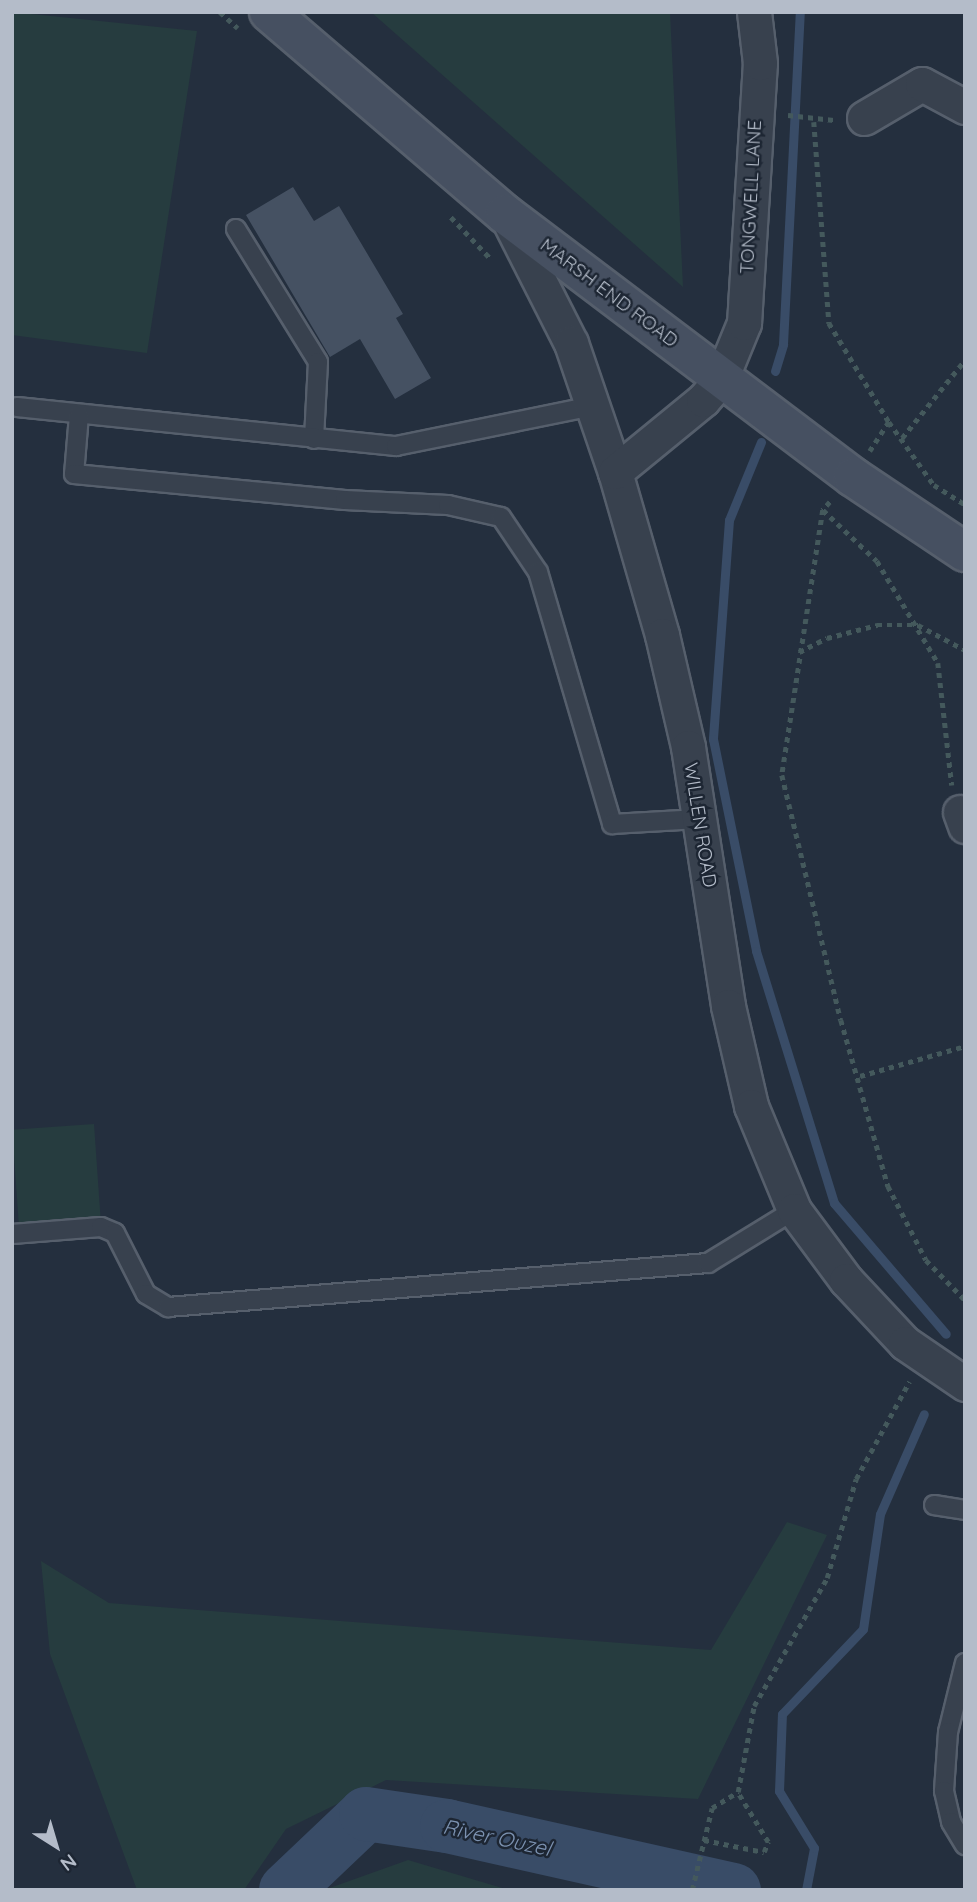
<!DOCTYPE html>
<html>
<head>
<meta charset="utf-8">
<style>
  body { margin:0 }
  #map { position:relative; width:977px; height:1902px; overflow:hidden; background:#242f3e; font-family:Quicksand,sans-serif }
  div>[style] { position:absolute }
  .green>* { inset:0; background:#263c3f; transform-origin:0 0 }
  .stream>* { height:9px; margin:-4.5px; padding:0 4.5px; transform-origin:4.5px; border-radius:4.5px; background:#394c67 }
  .river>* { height:54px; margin:-27px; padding:0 27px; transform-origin:27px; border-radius:27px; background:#394c67 }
  .building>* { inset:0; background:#455162 }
  .path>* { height:4.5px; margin-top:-2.25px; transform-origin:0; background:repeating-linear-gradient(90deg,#44595c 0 5px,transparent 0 10px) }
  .roads { filter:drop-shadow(2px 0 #565f6c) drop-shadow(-2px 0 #565f6c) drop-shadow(0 2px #565f6c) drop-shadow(0 -2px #565f6c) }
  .lane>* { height:18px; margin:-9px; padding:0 9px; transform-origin:9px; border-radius:9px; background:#38414e }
  .street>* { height:33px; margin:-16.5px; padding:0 16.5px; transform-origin:16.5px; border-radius:16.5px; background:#38414e }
  .secondary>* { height:38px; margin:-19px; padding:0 19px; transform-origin:19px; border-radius:19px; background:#465061 }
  span { translate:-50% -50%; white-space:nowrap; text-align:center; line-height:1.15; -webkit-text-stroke:5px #1d2633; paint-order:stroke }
  .street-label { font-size:19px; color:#b4bcc9 }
  .water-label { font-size:21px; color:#7c92b1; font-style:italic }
  .frame { position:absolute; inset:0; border:14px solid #b4bcc9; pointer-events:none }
  .north { position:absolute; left:21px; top:1811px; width:70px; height:70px; -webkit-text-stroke:5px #1d2633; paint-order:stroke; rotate:143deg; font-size:19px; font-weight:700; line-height:28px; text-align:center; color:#b4bcc9 }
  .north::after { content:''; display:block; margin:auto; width:24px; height:32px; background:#b4bcc9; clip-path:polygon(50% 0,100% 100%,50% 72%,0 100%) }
</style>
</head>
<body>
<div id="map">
  <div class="green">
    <i style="clip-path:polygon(12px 12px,197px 31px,147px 353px,12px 335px)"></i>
    <i style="clip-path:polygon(371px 12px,670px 12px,683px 287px)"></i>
    <i style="left:94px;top:1124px;width:97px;height:82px;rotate:86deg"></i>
    <i style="clip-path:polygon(787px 1522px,827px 1535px,698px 1799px,386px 1780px,286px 1829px,244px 1890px,137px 1890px,50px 1654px,41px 1561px,109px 1603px,711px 1650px)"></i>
    <i style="clip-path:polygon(408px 1860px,509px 1890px,324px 1890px)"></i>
  </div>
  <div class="stream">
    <i style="left:775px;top:371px;width:28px;rotate:-73deg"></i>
    <i style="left:783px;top:344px;width:332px;rotate:-87.1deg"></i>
    <i style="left:761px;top:442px;width:84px;rotate:112.3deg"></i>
    <i style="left:729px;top:520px;width:220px;rotate:94.2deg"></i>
    <i style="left:713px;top:739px;width:216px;rotate:78.5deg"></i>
    <i style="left:756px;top:951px;width:264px;rotate:72.8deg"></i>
    <i style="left:834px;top:1203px;width:172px;rotate:49.5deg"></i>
    <i style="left:806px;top:1890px;width:43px;rotate:-79.2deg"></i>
    <i style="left:814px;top:1848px;width:67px;rotate:-121.6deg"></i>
    <i style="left:779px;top:1791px;width:77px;rotate:-87.8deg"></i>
    <i style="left:782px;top:1714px;width:117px;rotate:-46.4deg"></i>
    <i style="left:863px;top:1629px;width:116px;rotate:-81.6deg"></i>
    <i style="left:880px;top:1514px;width:109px;rotate:-66.3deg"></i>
  </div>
  <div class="river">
    <i style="left:286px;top:1890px;width:110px;rotate:-43.5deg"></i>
    <i style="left:366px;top:1814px;width:82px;rotate:8.4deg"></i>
    <i style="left:447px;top:1826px;width:294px;rotate:12.6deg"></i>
  </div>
  <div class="building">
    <i style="clip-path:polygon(293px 187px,314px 221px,339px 206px,403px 314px,396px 318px,431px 378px,395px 399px,360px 339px,330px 357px,246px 215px)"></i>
  </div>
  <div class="path">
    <i style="left:220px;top:12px;width:24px;rotate:42deg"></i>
    <i style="left:788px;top:115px;width:46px;rotate:6.2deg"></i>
    <i style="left:814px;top:122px;width:202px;rotate:85.7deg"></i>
    <i style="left:829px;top:323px;width:116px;rotate:58.8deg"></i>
    <i style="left:889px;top:422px;width:35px;rotate:123deg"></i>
    <i style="left:451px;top:217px;width:58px;rotate:46.4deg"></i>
    <i style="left:889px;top:422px;width:77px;rotate:54.5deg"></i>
    <i style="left:934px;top:485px;width:36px;rotate:32deg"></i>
    <i style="left:902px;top:438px;width:100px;rotate:-51.1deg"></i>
    <i style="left:830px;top:502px;width:11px;rotate:131deg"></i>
    <i style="left:823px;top:510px;width:74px;rotate:43.4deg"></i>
    <i style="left:877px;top:561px;width:119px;rotate:59.1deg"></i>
    <i style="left:938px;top:663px;width:123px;rotate:83.5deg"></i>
    <i style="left:823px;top:510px;width:268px;rotate:98.8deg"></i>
    <i style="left:782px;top:775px;width:252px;rotate:76.5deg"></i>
    <i style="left:841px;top:1020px;width:173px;rotate:74.2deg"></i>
    <i style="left:888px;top:1186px;width:83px;rotate:62.8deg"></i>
    <i style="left:926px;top:1260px;width:56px;rotate:45.7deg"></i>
    <i style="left:799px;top:652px;width:31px;rotate:-27deg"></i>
    <i style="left:827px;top:638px;width:52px;rotate:-14.6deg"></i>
    <i style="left:877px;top:625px;width:41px"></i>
    <i style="left:918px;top:625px;width:53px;rotate:28deg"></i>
    <i style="left:860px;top:1076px;width:109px;rotate:-15.9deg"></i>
    <i style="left:704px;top:1840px;width:61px;rotate:11.3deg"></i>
    <i style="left:764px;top:1852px;width:11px;rotate:-68deg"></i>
    <i style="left:768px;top:1842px;width:57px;rotate:-121.5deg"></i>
    <i style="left:692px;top:1890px;width:84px;rotate:-76.3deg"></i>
    <i style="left:712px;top:1808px;width:31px;rotate:-32deg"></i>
    <i style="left:738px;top:1792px;width:87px;rotate:-79.5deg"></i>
    <i style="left:754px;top:1706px;width:147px;rotate:-60.3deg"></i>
    <i style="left:827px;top:1578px;width:103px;rotate:-73.7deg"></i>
    <i style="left:856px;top:1479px;width:111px;rotate:-61.3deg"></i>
  </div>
  <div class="roads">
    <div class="lane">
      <i style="left:236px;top:229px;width:156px;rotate:58.3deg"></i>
      <i style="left:318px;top:362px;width:77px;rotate:93deg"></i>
      <i style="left:17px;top:407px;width:381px;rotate:5.9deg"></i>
      <i style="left:396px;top:446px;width:200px;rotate:-11.5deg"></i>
      <i style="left:79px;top:415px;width:59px;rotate:94.8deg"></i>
      <i style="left:74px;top:474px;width:272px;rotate:5.5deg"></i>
      <i style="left:345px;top:500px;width:103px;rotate:2.8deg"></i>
      <i style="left:448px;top:505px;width:54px;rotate:12.8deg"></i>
      <i style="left:501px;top:517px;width:66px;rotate:56.1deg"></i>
      <i style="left:538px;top:572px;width:263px;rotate:73.6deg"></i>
      <i style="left:612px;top:824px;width:87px;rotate:-3.3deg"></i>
      <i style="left:12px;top:1234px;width:89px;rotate:-4.5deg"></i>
      <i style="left:101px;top:1227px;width:15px;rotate:23deg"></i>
      <i style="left:115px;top:1233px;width:68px;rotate:63.1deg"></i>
      <i style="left:146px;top:1294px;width:26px;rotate:31deg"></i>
      <i style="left:168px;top:1307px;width:542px;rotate:-4.66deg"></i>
      <i style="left:708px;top:1263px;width:101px;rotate:-31.6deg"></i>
      <i style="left:934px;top:1505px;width:31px;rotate:9deg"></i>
      <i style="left:965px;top:1663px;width:71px;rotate:103.8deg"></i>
      <i style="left:948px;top:1732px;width:59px;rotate:93.9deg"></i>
      <i style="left:944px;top:1791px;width:32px;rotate:77deg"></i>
      <i style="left:951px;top:1822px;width:27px;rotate:59deg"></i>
    </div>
    <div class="street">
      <i style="left:864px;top:118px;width:67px;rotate:-30.4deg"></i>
      <i style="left:922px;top:84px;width:49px;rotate:28.1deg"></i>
      <i style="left:507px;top:217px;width:141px;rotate:63.1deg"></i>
      <i style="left:571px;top:343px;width:136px;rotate:71.2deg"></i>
      <i style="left:615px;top:472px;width:170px;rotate:73.9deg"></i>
      <i style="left:662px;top:635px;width:115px;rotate:76.9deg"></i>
      <i style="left:688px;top:747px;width:262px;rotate:81.2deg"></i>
      <i style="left:728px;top:1006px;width:103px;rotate:77deg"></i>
      <i style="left:751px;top:1106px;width:113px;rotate:67.5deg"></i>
      <i style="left:794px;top:1210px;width:87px;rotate:53.4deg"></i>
      <i style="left:846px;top:1280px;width:86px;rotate:46.9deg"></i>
      <i style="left:905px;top:1343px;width:73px;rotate:34.3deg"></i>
      <i style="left:615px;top:472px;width:114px;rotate:-39.3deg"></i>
      <i style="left:703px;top:400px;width:28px;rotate:-49deg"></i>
      <i style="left:721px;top:379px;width:61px;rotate:-67.7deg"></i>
      <i style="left:744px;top:323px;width:260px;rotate:-86.5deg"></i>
      <i style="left:760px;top:63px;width:51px;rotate:-96.7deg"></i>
      <i style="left:960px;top:812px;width:15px;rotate:70deg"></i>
    </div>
    <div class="secondary">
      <i style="left:269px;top:12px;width:311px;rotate:40.6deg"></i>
      <i style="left:505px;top:214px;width:436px;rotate:37.1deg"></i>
      <i style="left:853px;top:477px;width:135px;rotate:33.8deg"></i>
    </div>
  </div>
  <div class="street-label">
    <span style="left:751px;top:197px;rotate:-87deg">TONGWELL LANE</span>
    <span style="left:609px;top:293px;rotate:37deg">MARSH END ROAD</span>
    <span style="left:700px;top:825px;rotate:81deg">WILLEN ROAD</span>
  </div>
  <div class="water-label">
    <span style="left:497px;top:1837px;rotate:12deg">River Ouzel</span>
  </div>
  <div class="frame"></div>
  <div class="north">N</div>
</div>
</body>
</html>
